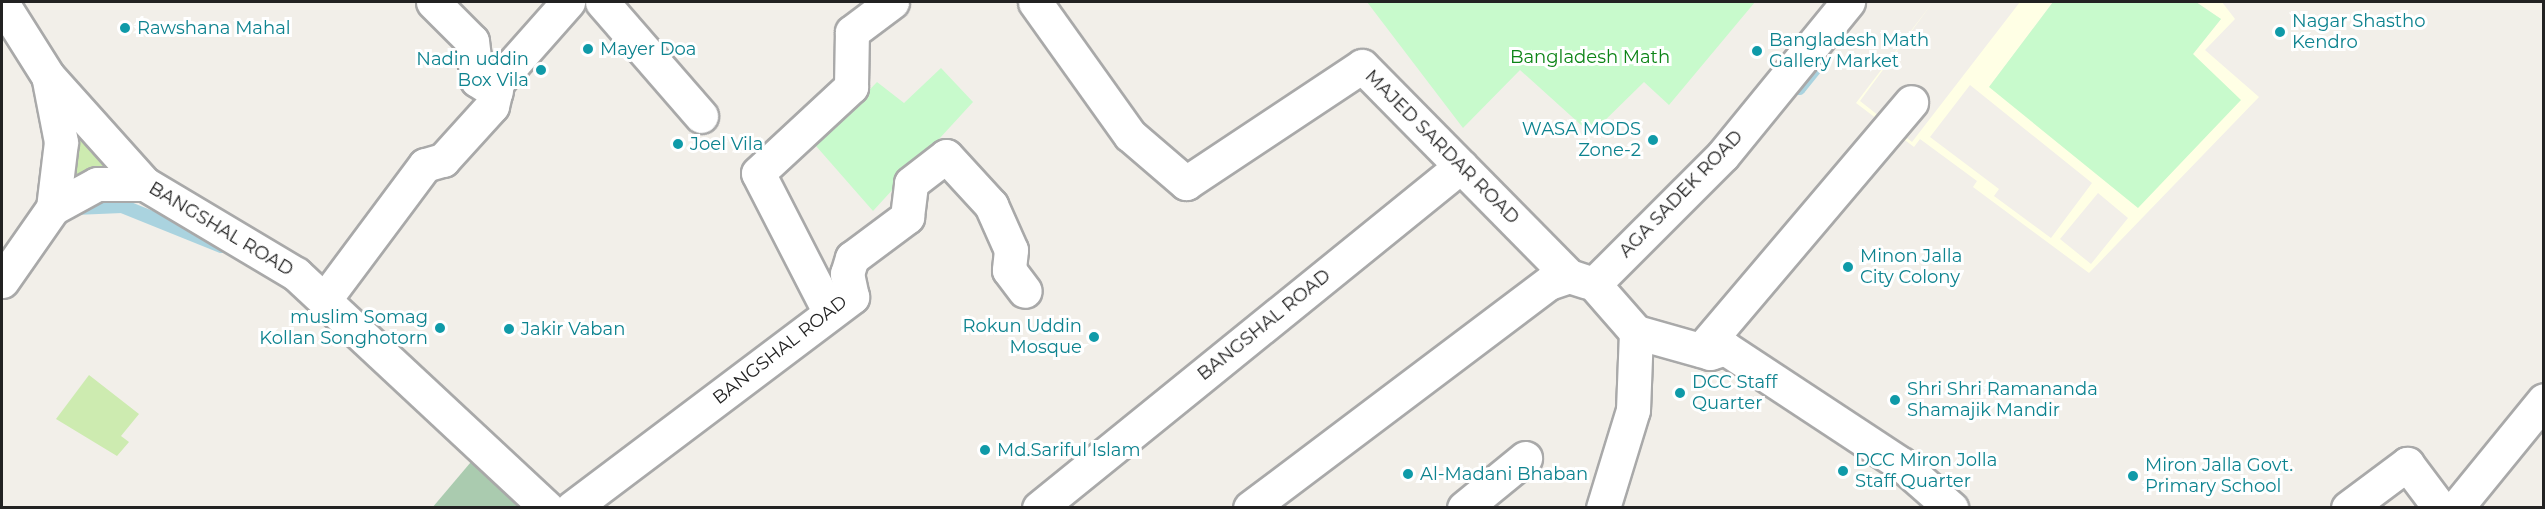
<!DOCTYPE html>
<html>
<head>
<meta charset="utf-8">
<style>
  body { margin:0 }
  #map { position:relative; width:2545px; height:509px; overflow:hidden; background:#f2efe9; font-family:Montserrat,sans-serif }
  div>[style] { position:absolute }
  .education>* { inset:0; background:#ffffe5 }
  .grass>* { inset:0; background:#cdebb0 }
  .cemetery>* { inset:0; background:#aacbaf }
  .park>* { inset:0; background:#c8facc }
  .stream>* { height:14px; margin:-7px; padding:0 7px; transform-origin:7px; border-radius:7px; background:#aad3df }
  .roads { filter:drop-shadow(2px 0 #a9a9a9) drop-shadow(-2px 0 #a9a9a9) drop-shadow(0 2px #a9a9a9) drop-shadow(0 -2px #a9a9a9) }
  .minor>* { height:33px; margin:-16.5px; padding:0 16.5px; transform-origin:16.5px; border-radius:16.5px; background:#fff }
  .tertiary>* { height:33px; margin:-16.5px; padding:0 16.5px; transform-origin:16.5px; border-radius:16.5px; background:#fff }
  .dots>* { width:16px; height:16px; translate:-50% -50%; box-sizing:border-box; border:3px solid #fff; border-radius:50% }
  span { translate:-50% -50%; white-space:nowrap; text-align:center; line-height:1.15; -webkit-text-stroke:6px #fff; paint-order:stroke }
  .culture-label { font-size:18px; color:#0d838f }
  .left { translate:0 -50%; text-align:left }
  .right { translate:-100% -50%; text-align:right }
  .park-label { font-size:18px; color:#0c8416 }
  .street-label { font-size:18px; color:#222 }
  .frame { position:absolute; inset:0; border:3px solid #222; pointer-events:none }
</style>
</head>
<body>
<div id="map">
  <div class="education">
    <i style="clip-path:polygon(evenodd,1933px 2px,1860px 101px,1912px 142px,2020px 2px,2053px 2px,1989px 87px,2193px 54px,2221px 19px,2196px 2px,2222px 2px,2235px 19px,2205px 50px,2259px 97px,2089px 273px,1973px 187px,1977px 181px,1920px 139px,1914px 147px,1856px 103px,1933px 2px,1970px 85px,2092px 183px,2051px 238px,1994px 196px,1999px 189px,1930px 137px,1970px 85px,1933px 2px,2098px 193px,2128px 218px,2091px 264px,2060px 239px,2098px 193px)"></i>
  </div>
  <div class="grass">
    <i style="clip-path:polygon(75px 119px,115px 162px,71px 186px)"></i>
    <i style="clip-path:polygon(89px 375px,139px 414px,121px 436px,129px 442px,117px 456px,56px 419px)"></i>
  </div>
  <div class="cemetery">
    <i style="clip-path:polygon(476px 456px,527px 508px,432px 508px)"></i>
  </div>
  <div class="park">
    <i style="clip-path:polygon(1367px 2px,1755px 2px,1669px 105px,1644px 82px,1591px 134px,1520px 70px,1463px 128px)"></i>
    <i style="clip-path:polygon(2053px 2px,2196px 2px,2221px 19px,2193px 54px,2241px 100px,2138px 208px,1989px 87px)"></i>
    <i style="clip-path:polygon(941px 68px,973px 102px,873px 211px,816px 146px,877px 82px,904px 103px)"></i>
  </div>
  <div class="stream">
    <i style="left:1786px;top:77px;width:17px;rotate:40deg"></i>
    <i style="left:1799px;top:88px;width:26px;rotate:-51deg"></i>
    <i style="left:75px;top:208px;width:47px;rotate:-2.4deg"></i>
    <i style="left:122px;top:206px;width:107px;rotate:22deg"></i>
  </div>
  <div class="roads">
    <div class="minor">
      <i style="left:433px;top:2px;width:55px;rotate:45deg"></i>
      <i style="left:472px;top:41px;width:39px;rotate:83deg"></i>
      <i style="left:477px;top:80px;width:22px;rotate:32deg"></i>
      <i style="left:602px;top:2px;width:151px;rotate:49deg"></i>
      <i style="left:1035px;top:2px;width:163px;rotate:54.5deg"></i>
      <i style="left:1130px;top:135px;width:74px;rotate:40.6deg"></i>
      <i style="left:1186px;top:183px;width:211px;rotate:-33.6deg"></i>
      <i style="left:1362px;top:66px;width:295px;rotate:45.4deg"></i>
      <i style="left:1594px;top:284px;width:64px;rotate:48.8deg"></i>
      <i style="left:1636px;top:332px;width:77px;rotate:15.8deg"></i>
      <i style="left:1710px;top:353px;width:16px;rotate:-18deg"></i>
      <i style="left:1725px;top:348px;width:211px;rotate:33.4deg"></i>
      <i style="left:1901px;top:464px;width:67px;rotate:41.3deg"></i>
      <i style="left:1594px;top:284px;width:182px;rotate:-45deg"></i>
      <i style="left:1723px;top:155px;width:198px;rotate:-50.8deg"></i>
      <i style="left:325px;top:299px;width:167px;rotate:-53.3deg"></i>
      <i style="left:425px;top:165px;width:19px;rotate:-16deg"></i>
      <i style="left:443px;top:160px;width:73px;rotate:-47.8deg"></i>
      <i style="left:492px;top:106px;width:26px;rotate:-77deg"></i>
      <i style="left:498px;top:81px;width:106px;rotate:-48.5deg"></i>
      <i style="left:830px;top:313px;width:157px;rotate:-117.2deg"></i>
      <i style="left:758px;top:173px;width:127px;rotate:-42.8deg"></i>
      <i style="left:851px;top:87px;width:55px;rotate:-89deg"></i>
      <i style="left:852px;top:32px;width:50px;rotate:-36.9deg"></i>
      <i style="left:1701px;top:350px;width:325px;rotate:-49.7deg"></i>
      <i style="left:572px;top:508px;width:351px;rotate:-37deg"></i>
      <i style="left:852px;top:297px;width:24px;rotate:-102deg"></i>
      <i style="left:847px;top:274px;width:17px;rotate:-73deg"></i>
      <i style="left:852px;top:258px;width:69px;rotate:-36.7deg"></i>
      <i style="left:907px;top:217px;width:34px;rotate:-83deg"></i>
      <i style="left:911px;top:183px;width:44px;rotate:-37.6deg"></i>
      <i style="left:946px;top:156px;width:67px;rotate:47.4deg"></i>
      <i style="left:991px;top:205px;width:49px;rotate:66deg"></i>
      <i style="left:1011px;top:250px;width:20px;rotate:96deg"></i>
      <i style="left:1009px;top:270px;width:26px;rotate:53deg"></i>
      <i style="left:1039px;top:508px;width:543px;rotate:-39.02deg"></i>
      <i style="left:1250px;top:508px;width:374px;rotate:-37deg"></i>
      <i style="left:1549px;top:283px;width:21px;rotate:-19deg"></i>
      <i style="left:1569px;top:276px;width:19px;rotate:18deg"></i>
      <i style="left:1464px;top:508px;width:79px;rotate:-39.3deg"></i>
      <i style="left:1603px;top:508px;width:102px;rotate:-73deg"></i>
      <i style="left:1633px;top:410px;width:78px;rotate:-87.8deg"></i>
      <i style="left:2348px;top:508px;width:74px;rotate:-36.7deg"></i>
      <i style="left:2407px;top:464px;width:55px;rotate:53.1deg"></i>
      <i style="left:2456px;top:508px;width:139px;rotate:-50.8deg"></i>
    </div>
    <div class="tertiary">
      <i style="left:2px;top:3px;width:86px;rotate:57.8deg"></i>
      <i style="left:48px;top:76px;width:145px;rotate:48.1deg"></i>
      <i style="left:145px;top:184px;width:176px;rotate:30.8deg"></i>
      <i style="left:296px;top:274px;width:343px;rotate:43deg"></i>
      <i style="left:53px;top:208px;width:50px;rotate:-28.6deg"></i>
      <i style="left:97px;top:184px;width:48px"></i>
      <i style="left:2px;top:281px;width:89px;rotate:-55.1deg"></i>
      <i style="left:53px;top:208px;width:66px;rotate:-83.1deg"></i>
      <i style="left:61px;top:142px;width:63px;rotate:-101deg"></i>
    </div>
  </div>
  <div class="dots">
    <i style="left:125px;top:28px;background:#0f9aa8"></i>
    <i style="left:2280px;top:32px;background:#0f9aa8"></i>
    <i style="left:588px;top:49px;background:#0f9aa8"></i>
    <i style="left:1757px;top:51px;background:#0f9aa8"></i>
    <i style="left:541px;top:70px;background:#0f9aa8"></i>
    <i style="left:1653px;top:140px;background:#0f9aa8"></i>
    <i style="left:678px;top:144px;background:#0f9aa8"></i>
    <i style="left:1848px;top:267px;background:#0f9aa8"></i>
    <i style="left:440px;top:328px;background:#0f9aa8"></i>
    <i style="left:509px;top:329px;background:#0f9aa8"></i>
    <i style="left:1094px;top:337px;background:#0f9aa8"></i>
    <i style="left:1680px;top:393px;background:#0f9aa8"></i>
    <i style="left:1895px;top:400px;background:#0f9aa8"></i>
    <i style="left:985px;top:450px;background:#0f9aa8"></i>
    <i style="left:1843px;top:471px;background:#0f9aa8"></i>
    <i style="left:1408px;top:474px;background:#0f9aa8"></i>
    <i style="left:2133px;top:476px;background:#0f9aa8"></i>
  </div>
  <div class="culture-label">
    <span class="left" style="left:2292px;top:32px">Nagar Shastho<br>Kendro</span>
    <span class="left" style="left:137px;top:28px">Rawshana Mahal</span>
    <span class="left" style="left:1769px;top:51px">Bangladesh Math<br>Gallery Market</span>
    <span class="left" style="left:600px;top:49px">Mayer Doa</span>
    <span class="right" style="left:529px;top:70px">Nadin uddin<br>Box Vila</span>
    <span class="right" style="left:1641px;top:140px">WASA MODS<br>Zone-2</span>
    <span class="left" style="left:690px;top:144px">Joel Vila</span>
    <span class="left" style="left:1860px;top:267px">Minon Jalla<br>City Colony</span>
    <span class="right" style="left:428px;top:328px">muslim Somag<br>Kollan Songhotorn</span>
    <span class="right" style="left:1082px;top:337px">Rokun Uddin<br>Mosque</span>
    <span class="left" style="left:521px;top:329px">Jakir Vaban</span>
    <span class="left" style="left:1692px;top:393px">DCC Staff<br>Quarter</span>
    <span class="left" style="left:1907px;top:400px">Shri Shri Ramananda<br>Shamajik Mandir</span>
    <span class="left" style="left:997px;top:450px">Md.Sariful Islam</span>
    <span class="left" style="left:1855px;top:471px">DCC Miron Jolla<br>Staff Quarter</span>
    <span class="left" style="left:2145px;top:476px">Miron Jalla Govt.<br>Primary School</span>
    <span class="left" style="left:1420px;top:474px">Al-Madani Bhaban</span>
  </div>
  <div class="park-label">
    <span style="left:1590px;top:57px">Bangladesh Math</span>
  </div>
  <div class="street-label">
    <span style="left:1442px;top:147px;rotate:45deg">MAJED SARDAR ROAD</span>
    <span style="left:1681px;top:194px;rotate:-46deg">AGA SADEK ROAD</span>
    <span style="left:221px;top:229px;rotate:31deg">BANGSHAL ROAD</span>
    <span style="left:1264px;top:325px;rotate:-39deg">BANGSHAL ROAD</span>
    <span style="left:780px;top:350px;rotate:-38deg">BANGSHAL ROAD</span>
  </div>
  <div class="frame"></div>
</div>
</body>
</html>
